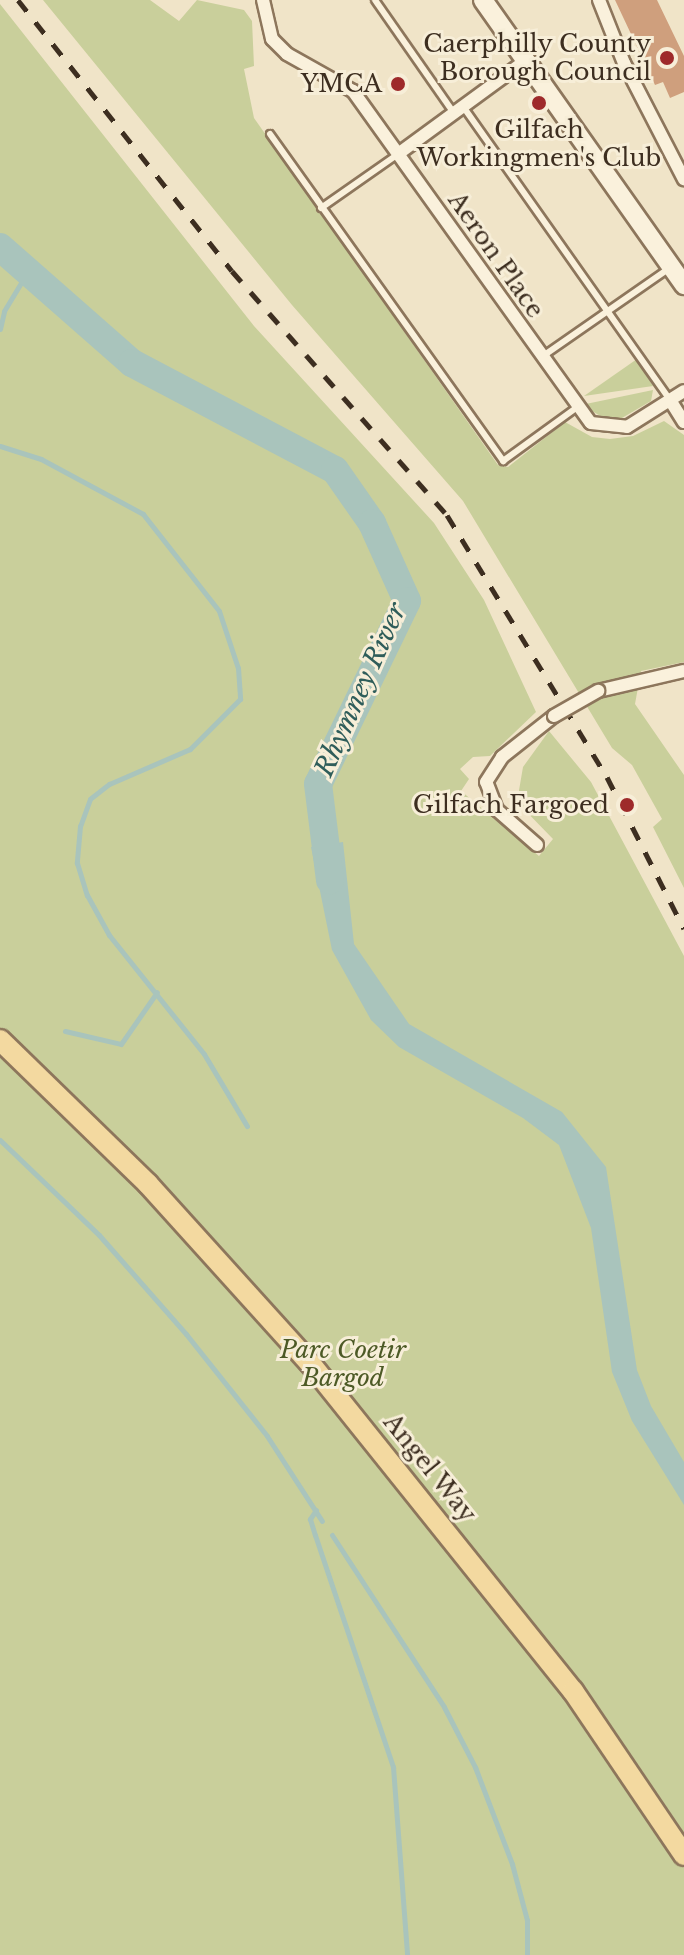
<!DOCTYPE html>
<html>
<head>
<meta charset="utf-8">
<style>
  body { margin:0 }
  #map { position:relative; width:684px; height:1955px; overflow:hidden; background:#f0e4c8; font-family:"Libre Baskerville",serif }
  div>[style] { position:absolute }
  .green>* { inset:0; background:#c9cf9b }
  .water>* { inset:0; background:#a9c4bc }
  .stream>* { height:5px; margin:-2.5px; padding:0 2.5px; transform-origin:2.5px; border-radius:2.5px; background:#a9c4bc }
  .river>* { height:28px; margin:-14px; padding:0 14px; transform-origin:14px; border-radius:14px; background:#a9c4bc }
  .building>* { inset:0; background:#cf9f7d }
  .roads { filter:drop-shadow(2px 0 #8d765c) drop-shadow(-2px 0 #8d765c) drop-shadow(0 2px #8d765c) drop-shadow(0 -2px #8d765c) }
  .lane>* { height:6px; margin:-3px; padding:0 3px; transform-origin:3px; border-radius:3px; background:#faf1dc }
  .street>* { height:12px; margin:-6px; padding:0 6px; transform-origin:6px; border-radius:6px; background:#faf1dc }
  .secondary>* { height:18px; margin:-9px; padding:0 9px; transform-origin:9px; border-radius:9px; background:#faf1dc }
  .primary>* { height:20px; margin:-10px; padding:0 10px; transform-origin:10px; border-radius:10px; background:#f3d9a0 }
  .rail>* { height:5px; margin-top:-2.5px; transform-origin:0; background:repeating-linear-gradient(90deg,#3d2e20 0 14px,transparent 0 28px) }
  .bridges { filter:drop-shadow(2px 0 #8d765c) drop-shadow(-2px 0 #8d765c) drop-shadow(0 2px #8d765c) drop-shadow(0 -2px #8d765c) }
  .street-bridge>* { height:12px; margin:-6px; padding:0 6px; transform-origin:6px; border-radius:6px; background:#faf1dc }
  .dots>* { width:22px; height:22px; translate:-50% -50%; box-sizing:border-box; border:4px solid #f7eed8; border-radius:50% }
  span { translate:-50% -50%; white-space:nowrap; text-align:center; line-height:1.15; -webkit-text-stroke:6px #f7eed8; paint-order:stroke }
  .poi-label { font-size:24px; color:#3d2e20 }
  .right { translate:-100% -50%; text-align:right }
  .street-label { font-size:24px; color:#3d2e20 }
  .park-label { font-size:24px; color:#4d5a26; font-style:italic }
  .water-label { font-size:26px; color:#2f5d5a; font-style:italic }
</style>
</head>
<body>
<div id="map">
  <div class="green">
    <i style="clip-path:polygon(43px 0,150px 0,179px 21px,197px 0,244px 10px,252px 21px,254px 66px,244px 69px,254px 118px,498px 465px,508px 467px,565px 422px,592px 437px,610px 439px,633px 436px,664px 421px,684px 435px,684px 662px,641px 671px,635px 704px,684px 775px,684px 888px,653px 827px,662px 819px,632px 765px,612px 748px,463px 501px,292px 305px)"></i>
    <i style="clip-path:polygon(0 4px,254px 326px,434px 523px,484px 600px,536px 712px,490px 756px,473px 757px,460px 769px,469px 779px,461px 791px,539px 856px,553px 839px,517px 802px,523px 767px,549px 731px,591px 782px,684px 956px,684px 1955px,0 1955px)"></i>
    <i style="clip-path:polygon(637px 359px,653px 386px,584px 396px)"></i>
    <i style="clip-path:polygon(653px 390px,651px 401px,622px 418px,606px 419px,581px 405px)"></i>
  </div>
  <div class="water">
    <i style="clip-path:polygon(343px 842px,354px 944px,409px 1024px,562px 1112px,606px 1167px,637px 1370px,651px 1406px,684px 1462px,684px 1505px,632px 1421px,612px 1372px,591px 1228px,559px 1145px,523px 1118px,399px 1047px,371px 1020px,332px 950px,311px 847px)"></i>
  </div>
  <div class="stream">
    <i style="left:0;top:329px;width:18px;rotate:-77deg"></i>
    <i style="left:4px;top:311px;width:47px;rotate:-59deg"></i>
    <i style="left:0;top:446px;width:43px;rotate:17.6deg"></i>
    <i style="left:41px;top:459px;width:116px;rotate:28.3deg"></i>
    <i style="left:143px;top:514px;width:123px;rotate:51.9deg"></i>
    <i style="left:219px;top:611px;width:60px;rotate:71.6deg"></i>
    <i style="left:238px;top:668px;width:31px;rotate:86deg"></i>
    <i style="left:240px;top:699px;width:71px;rotate:135deg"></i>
    <i style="left:190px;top:749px;width:88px;rotate:156.6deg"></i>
    <i style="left:109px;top:784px;width:24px;rotate:142deg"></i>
    <i style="left:90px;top:799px;width:29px;rotate:110deg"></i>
    <i style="left:80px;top:826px;width:37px;rotate:95deg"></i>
    <i style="left:77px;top:863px;width:34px;rotate:73deg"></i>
    <i style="left:87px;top:895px;width:46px;rotate:61.2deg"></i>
    <i style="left:109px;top:935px;width:152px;rotate:51.4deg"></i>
    <i style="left:204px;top:1054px;width:84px;rotate:59.2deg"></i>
    <i style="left:65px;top:1031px;width:57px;rotate:13.1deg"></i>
    <i style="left:121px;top:1044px;width:63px;rotate:-55.3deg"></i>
    <i style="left:0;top:1140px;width:137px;rotate:43.8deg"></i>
    <i style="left:99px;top:1235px;width:132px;rotate:48.7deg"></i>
    <i style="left:186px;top:1334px;width:130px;rotate:51.5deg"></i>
    <i style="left:267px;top:1436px;width:101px;rotate:57.1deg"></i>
    <i style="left:316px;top:1510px;width:11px;rotate:124deg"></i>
    <i style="left:310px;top:1519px;width:17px;rotate:73deg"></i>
    <i style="left:315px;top:1535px;width:245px;rotate:71.4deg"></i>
    <i style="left:393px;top:1767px;width:189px;rotate:85.7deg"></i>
    <i style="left:332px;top:1535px;width:205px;rotate:56.9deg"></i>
    <i style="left:444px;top:1707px;width:68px;rotate:62.7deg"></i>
    <i style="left:475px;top:1767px;width:104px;rotate:69.1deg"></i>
    <i style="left:512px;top:1864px;width:58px;rotate:75deg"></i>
    <i style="left:527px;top:1920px;width:35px;rotate:90deg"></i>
  </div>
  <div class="river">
    <i style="left:0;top:247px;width:176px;rotate:41.3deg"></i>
    <i style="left:132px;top:363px;width:229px;rotate:27.8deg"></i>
    <i style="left:335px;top:470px;width:65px;rotate:55.1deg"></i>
    <i style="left:372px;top:523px;width:85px;rotate:65.8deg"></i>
    <i style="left:407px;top:601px;width:203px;rotate:115.9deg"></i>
    <i style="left:318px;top:784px;width:97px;rotate:82.9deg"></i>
  </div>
  <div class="building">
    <i style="clip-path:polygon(615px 0,657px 0,684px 56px,684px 92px,670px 98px,663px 82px,655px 85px)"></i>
  </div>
  <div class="roads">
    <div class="lane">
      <i style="left:375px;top:0;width:136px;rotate:55.1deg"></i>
      <i style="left:462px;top:105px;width:361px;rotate:54.8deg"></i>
      <i style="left:270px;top:134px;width:402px;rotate:54.5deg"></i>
      <i style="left:503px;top:461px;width:90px;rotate:-36deg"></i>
      <i style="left:321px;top:208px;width:94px;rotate:-35deg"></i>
      <i style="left:543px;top:356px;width:152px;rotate:-34.8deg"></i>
    </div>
    <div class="street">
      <i style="left:263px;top:0;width:40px;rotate:77deg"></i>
      <i style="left:272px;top:39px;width:21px;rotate:45deg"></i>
      <i style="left:287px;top:54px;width:76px;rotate:29.3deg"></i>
      <i style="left:353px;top:91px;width:408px;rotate:54.4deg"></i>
      <i style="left:591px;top:423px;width:36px;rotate:6deg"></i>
      <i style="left:627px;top:427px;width:67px;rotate:-32.3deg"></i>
      <i style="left:599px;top:0;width:68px;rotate:68.4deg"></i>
      <i style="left:624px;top:63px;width:131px;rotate:62.7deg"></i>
      <i style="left:398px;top:154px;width:157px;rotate:-36.2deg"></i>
      <i style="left:670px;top:400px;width:26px;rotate:58deg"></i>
      <i style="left:598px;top:691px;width:88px;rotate:-13.1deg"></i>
      <i style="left:537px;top:845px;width:53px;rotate:-138.8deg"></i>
      <i style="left:497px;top:810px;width:30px;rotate:-111deg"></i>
      <i style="left:486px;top:782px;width:30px;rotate:-57deg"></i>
      <i style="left:502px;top:757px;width:66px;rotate:-38.3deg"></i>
    </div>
    <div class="secondary">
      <i style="left:483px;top:0;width:349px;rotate:54.8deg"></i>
    </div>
    <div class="primary">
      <i style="left:0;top:1040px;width:206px;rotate:44.2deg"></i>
      <i style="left:148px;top:1184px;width:241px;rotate:47.9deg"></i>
      <i style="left:310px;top:1363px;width:420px;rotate:51.3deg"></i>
      <i style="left:573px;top:1691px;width:198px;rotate:55.9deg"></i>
    </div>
  </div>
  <div class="rail">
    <i style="left:18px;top:0;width:345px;rotate:51.7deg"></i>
    <i style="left:232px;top:271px;width:325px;rotate:48.6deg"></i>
    <i style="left:447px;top:515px;width:307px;rotate:58.6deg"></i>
    <i style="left:607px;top:777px;width:170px;rotate:63.1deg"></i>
  </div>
  <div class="bridges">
    <div class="street-bridge">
      <i style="left:554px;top:716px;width:51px;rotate:-29.6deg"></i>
    </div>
  </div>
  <div class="dots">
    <i style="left:667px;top:58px;background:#9e2a2b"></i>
    <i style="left:398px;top:84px;background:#9e2a2b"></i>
    <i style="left:539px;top:103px;background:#9e2a2b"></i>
    <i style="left:627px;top:805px;background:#9e2a2b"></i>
  </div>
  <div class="poi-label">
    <span class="right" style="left:651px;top:58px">Caerphilly County<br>Borough Council</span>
    <span class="right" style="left:382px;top:84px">YMCA</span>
    <span style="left:539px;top:144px">Gilfach<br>Workingmen's Club</span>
    <span class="right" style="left:609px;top:805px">Gilfach Fargoed</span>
  </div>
  <div class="street-label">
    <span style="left:496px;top:255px;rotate:55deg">Aeron Place</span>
    <span style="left:430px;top:1468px;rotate:51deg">Angel Way</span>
  </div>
  <div class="park-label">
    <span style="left:343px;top:1364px">Parc Coetir<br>Bargod</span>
  </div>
  <div class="water-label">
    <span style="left:361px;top:690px;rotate:-66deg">Rhymney River</span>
  </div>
</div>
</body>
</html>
